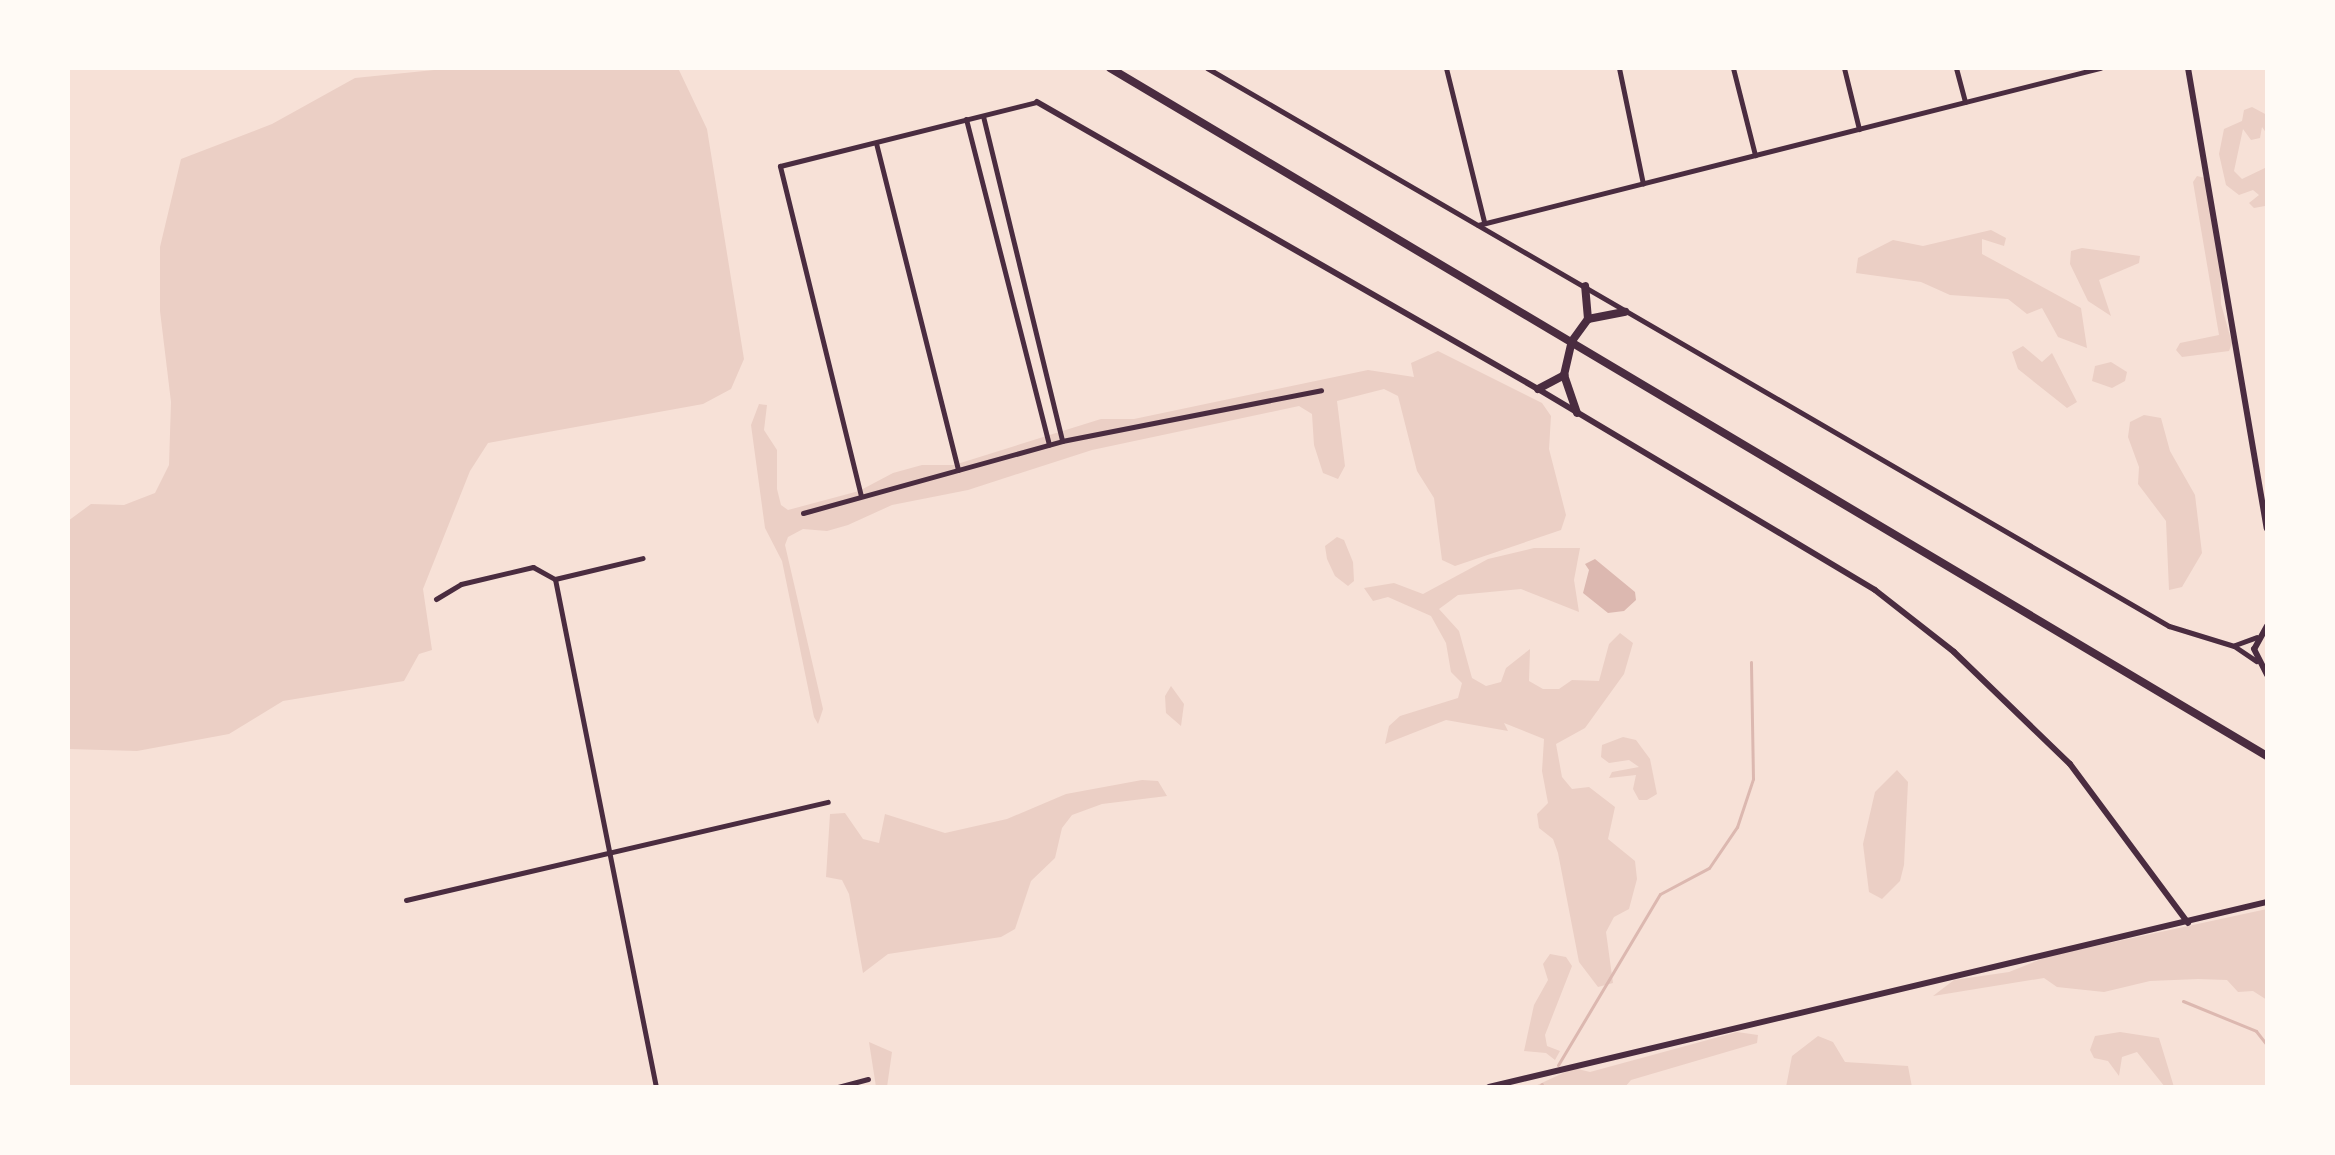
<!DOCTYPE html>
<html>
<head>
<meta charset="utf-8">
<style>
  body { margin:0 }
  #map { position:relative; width:2335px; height:1155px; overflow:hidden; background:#f7e1d7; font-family:"Public Sans",sans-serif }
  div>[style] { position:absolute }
  .green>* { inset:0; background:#ebcfc5 }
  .water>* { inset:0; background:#dcb8b0 }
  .stream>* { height:3px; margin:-1.5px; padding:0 1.5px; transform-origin:1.5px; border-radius:1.5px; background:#dcb8b0 }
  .minor>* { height:5px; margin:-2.5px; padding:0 2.5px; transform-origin:2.5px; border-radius:2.5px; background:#4a2c40 }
  .tertiary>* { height:6px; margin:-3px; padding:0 3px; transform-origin:3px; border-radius:3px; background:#4a2c40 }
  .trunk>* { height:8px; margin:-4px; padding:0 4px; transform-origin:4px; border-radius:4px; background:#4a2c40 }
  span { translate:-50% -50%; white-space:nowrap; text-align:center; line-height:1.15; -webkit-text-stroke:8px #fffaf5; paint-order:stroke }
  .frame { position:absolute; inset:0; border:70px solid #fffaf5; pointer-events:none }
</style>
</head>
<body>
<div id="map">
  <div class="green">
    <i style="clip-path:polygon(454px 68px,678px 68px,707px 129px,744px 359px,731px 389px,703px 404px,488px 443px,470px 471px,423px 589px,432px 650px,419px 654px,404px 681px,283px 701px,229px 734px,137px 751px,68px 749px,68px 521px,91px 504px,124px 505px,155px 493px,169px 465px,171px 402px,160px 311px,160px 247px,181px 159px,272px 124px,355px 78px)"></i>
    <i style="clip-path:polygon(2252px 107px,2267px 115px,2267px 134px,2262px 127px,2260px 138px,2251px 140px,2243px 129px,2234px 171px,2242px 179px,2267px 167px,2265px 206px,2254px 208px,2249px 203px,2259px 195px,2253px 190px,2239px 195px,2226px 185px,2219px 154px,2224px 129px,2242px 121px,2244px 110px)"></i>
    <i style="clip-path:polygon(2197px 176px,2205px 178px,2220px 260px,2221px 304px,2232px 343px,2229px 351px,2182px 357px,2176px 350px,2180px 343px,2219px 335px,2193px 182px)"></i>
    <i style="clip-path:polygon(1991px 230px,2006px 238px,2004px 246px,1982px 239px,1982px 254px,2081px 308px,2087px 348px,2058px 337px,2042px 308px,2027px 314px,2008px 299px,1950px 295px,1921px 282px,1856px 273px,1858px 258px,1893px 240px,1923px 246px)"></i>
    <i style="clip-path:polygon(2082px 248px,2140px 256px,2139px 263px,2099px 280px,2111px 316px,2088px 301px,2070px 264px,2071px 251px)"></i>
    <i style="clip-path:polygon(2023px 346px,2042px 362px,2052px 353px,2077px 402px,2067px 408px,2018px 369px,2012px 352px)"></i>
    <i style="clip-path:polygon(1438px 351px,1542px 403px,1551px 416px,1549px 449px,1566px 515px,1561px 530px,1455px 566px,1442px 560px,1434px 498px,1417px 471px,1398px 396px,1384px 389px,1337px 401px,1345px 466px,1338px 479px,1323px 473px,1314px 445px,1312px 414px,1299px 406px,1092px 450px,968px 490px,892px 505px,848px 525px,827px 531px,803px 529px,788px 537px,785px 545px,823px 709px,818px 724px,814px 717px,782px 561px,765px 528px,751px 425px,759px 404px,767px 405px,764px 430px,777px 450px,777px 489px,781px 505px,788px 510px,859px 491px,893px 473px,922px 465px,954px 465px,1101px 419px,1134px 419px,1368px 370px,1414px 377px,1411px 363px)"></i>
    <i style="clip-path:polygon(2111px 362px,2127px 372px,2125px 381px,2112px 388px,2092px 381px,2095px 366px)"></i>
    <i style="clip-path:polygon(2144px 415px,2161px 418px,2170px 451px,2195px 495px,2202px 553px,2182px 587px,2169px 590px,2166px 521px,2138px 484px,2139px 467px,2128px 437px,2130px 422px)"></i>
    <i style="clip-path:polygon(1337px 537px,1344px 540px,1353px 562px,1354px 581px,1348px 586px,1335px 576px,1327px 559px,1325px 546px)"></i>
    <i style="clip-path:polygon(1534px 548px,1580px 548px,1574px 580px,1579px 612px,1521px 589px,1458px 595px,1439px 609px,1459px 631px,1472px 678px,1486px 686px,1501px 682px,1506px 668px,1530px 649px,1529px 681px,1543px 689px,1559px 689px,1572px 680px,1599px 681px,1609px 644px,1620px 633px,1633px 643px,1624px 674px,1585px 728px,1556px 744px,1562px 777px,1572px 789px,1589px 787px,1615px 807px,1608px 839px,1635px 861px,1637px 879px,1629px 909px,1614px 917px,1606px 932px,1613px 983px,1598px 987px,1579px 962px,1558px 853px,1553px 839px,1539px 828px,1537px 814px,1548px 803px,1542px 771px,1544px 739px,1504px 723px,1508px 731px,1446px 720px,1385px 744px,1389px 726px,1400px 716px,1458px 698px,1462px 683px,1451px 672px,1446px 643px,1431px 616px,1388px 597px,1373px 601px,1364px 588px,1394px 583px,1423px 594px,1488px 559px)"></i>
    <i style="clip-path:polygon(1171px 686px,1184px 704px,1181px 726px,1166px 713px,1165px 696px)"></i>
    <i style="clip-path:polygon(1623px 737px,1636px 740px,1650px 759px,1657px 794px,1647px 800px,1639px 800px,1633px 789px,1636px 775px,1609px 778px,1612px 772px,1639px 767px,1629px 760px,1609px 763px,1601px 757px,1602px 745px)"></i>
    <i style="clip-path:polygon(1897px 770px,1908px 782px,1904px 865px,1900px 881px,1882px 899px,1869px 892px,1863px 844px,1875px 792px)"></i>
    <i style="clip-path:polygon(1142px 780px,1158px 781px,1167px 796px,1102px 804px,1072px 815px,1062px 828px,1055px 858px,1031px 881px,1015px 929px,1001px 937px,888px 954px,863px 973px,849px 894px,842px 880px,826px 877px,830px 814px,845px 813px,863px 839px,879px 843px,885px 814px,945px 833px,1007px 819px,1066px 794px)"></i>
    <i style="clip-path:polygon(2267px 909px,2267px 1000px,2253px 991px,2238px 992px,2227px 980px,2198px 979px,2150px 981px,2104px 992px,2057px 987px,2044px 978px,1933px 996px,1954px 980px,2009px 972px,2049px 956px)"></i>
    <i style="clip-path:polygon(1550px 954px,1566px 957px,1572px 966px,1545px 1035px,1547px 1046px,1560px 1051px,1555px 1060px,1546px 1053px,1524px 1051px,1534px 1005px,1548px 980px,1543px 964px)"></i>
    <i style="clip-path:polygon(1737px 1032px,1758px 1035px,1757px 1043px,1631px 1080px,1625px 1087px,1533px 1087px,1574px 1068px,1590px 1072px)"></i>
    <i style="clip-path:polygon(2120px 1032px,2159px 1038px,2174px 1087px,2165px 1087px,2137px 1052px,2122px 1057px,2119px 1076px,2108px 1061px,2094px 1058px,2090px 1050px,2095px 1036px)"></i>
    <i style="clip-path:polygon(1818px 1036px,1833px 1042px,1845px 1062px,1908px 1066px,1912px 1087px,1786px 1087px,1792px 1056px)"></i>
    <i style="clip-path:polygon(869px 1042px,892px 1052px,887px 1087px,876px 1087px)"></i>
  </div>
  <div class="water">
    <i style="clip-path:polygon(1595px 559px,1635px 592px,1636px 600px,1624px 611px,1608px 613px,1583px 593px,1589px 570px,1585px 564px)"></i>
  </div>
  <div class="stream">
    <i style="left:2183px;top:1001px;width:79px;rotate:22.3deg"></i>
    <i style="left:2256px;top:1031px;width:18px;rotate:52deg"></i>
    <i style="left:1558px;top:1065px;width:199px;rotate:-59.2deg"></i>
    <i style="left:1660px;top:894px;width:55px;rotate:-28deg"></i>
    <i style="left:1709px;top:868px;width:50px;rotate:-55.7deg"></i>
    <i style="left:1737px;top:827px;width:51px;rotate:-71.6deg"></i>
    <i style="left:1753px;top:779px;width:117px;rotate:-91deg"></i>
    <i style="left:1539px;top:1087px;width:4px;rotate:-45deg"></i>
  </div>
  <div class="minor">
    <i style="left:1207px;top:68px;width:1112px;rotate:30.12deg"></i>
    <i style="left:2169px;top:626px;width:68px;rotate:17.1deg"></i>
    <i style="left:2234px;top:646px;width:27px;rotate:34deg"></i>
    <i style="left:1446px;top:68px;width:158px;rotate:76.1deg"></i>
    <i style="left:1619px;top:68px;width:118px;rotate:78.3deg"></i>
    <i style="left:1733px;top:68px;width:90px;rotate:75.8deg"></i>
    <i style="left:1844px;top:68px;width:63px;rotate:76.2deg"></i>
    <i style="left:1956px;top:68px;width:35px;rotate:75deg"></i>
    <i style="left:983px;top:116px;width:334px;rotate:76.3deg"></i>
    <i style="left:966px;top:119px;width:336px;rotate:75.7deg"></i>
    <i style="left:876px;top:143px;width:337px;rotate:75.9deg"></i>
    <i style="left:1478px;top:225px;width:642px;rotate:-14.17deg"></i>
    <i style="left:861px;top:496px;width:340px;rotate:-103.8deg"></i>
    <i style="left:780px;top:166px;width:265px;rotate:-14deg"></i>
    <i style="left:803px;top:513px;width:269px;rotate:-15.5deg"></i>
    <i style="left:1062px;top:441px;width:264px;rotate:-11.1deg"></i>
    <i style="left:555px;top:579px;width:518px;rotate:78.76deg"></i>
    <i style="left:436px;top:599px;width:29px;rotate:-31deg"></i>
    <i style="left:461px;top:584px;width:74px;rotate:-13.3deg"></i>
    <i style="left:533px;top:567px;width:25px;rotate:29deg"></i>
    <i style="left:555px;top:579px;width:90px;rotate:-13.4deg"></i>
    <i style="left:2235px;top:645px;width:23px;rotate:-20deg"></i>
    <i style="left:406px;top:900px;width:433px;rotate:-13.1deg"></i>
    <i style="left:838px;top:1087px;width:31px;rotate:-15deg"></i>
  </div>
  <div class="tertiary">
    <i style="left:2188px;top:68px;width:467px;rotate:80.3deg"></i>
    <i style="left:1037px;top:102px;width:577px;rotate:29.81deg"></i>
    <i style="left:1538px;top:389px;width:392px;rotate:30.8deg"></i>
    <i style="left:1875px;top:590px;width:100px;rotate:38.1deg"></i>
    <i style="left:1954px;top:652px;width:161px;rotate:44deg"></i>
    <i style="left:2070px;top:764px;width:198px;rotate:53.4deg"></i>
    <i style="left:2267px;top:626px;width:26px;rotate:119deg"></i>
    <i style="left:2254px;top:649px;width:29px;rotate:63deg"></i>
    <i style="left:1489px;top:1087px;width:800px;rotate:-13.38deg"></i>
  </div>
  <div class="trunk">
    <i style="left:1110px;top:68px;width:1346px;rotate:30.74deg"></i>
    <i style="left:1588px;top:319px;width:38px;rotate:-11deg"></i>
    <i style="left:1538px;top:389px;width:30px;rotate:-28deg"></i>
    <i style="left:1577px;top:413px;width:40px;rotate:-108.9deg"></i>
    <i style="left:1564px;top:375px;width:35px;rotate:-77deg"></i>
    <i style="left:1572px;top:341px;width:27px;rotate:-54deg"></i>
    <i style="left:1588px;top:319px;width:33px;rotate:-95deg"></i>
  </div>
  <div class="frame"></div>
</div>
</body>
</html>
